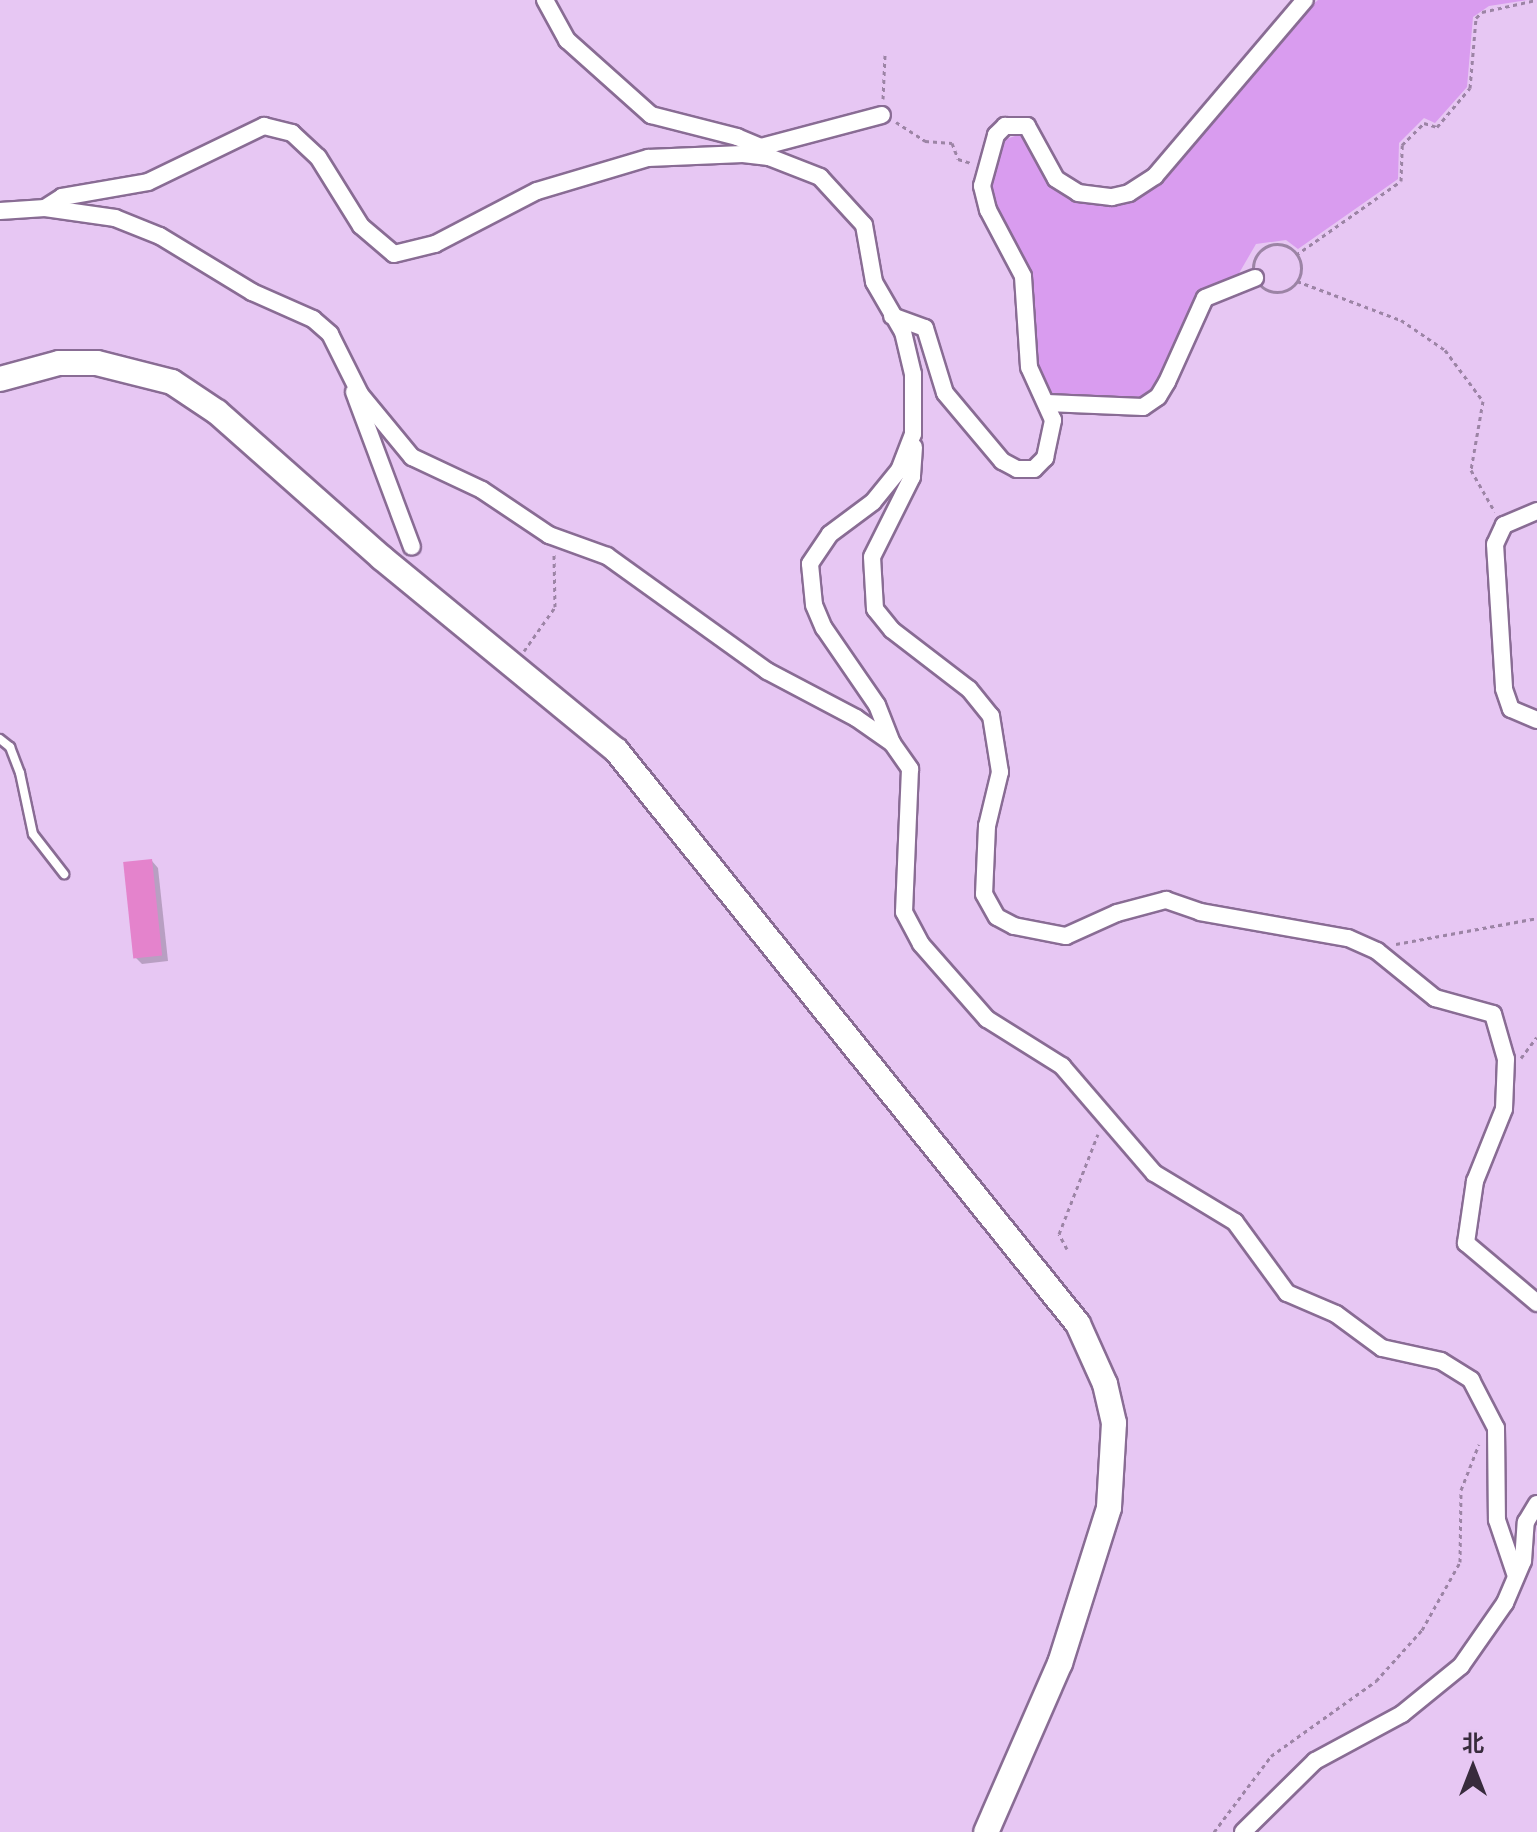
<!DOCTYPE html>
<html>
<head>
<meta charset="utf-8">
<style>
  body { margin:0 }
  #map { position:relative; width:1537px; height:1832px; overflow:hidden; background:#e7c7f3; font-family:Montserrat,"Noto Sans SC",sans-serif }
  div>[style] { position:absolute }
  .green>* { inset:0; background:#d99cef }
  .shadow>* { inset:0; background:#0003 }
  .building>* { inset:0; background:#e483cc; transform-origin:0 0 }
  .path>* { height:3px; margin-top:-1.5px; transform-origin:0; background:repeating-linear-gradient(90deg,#9c84a5 0 4px,transparent 0 8px) }
  .path>.ring { margin:-1.5px; padding:0; box-sizing:content-box; background:none; border:3px solid #9c84a5; border-radius:50% }
  .roads { filter:drop-shadow(2px 0 #896c94) drop-shadow(-2px 0 #896c94) drop-shadow(0 2px #896c94) drop-shadow(0 -2px #896c94) }
  .lane>* { height:8px; margin:-4px; padding:0 4px; transform-origin:4px; border-radius:4px; background:#fff }
  .street>* { height:16px; margin:-8px; padding:0 8px; transform-origin:8px; border-radius:8px; background:#fff }
  .secondary>* { height:24px; margin:-12px; padding:0 12px; transform-origin:12px; border-radius:12px; background:#fff }
  span { translate:-50% -50%; white-space:nowrap; text-align:center; line-height:1.15; -webkit-text-stroke:8px #e7c7f3; paint-order:stroke }
  .north { position:absolute; left:1433px; top:1728px; width:80px; height:80px; -webkit-text-stroke:6px #e7c7f3; paint-order:stroke; rotate:0deg; font-size:22px; font-weight:700; line-height:32px; text-align:center; color:#382b3c }
  .north::after { content:''; display:block; margin:auto; width:28px; height:36px; background:#382b3c; clip-path:polygon(50% 0,100% 100%,50% 72%,0 100%) }
</style>
</head>
<body>
<div id="map">
  <div class="green">
    <i style="clip-path:polygon(1318px 0,1527px 0,1489px 6px,1473px 17px,1467px 87px,1435px 123px,1424px 118px,1399px 143px,1398px 179px,1298px 249px,1286px 240px,1256px 244px,1238px 275px,1199px 292px,1152px 391px,1140px 399px,1052px 394px,1037px 365px,1032px 273px,997px 207px,991px 185px,1003px 140px,1021px 134px,1050px 185px,1075px 201px,1112px 206px,1133px 201px,1161px 182px,1287px 29px)"></i>
  </div>
  <div class="shadow">
    <i style="clip-path:polygon(152px 861px,158px 868px,168px 961px,142px 964px,135px 957px)"></i>
  </div>
  <div class="building">
    <i style="left:152px;top:859px;width:97px;height:29px;rotate:84deg"></i>
  </div>
  <div class="path">
    <i style="left:883px;top:99px;width:44px;rotate:-87.4deg"></i>
    <i style="left:896px;top:122px;width:35px;rotate:33deg"></i>
    <i style="left:925px;top:141px;width:27px;rotate:4deg"></i>
    <i style="left:952px;top:143px;width:17px;rotate:69deg"></i>
    <i style="left:958px;top:159px;width:14px;rotate:17deg"></i>
    <i class="ring" style="left:1253px;top:244px;width:45px;height:45px"></i>
    <i style="left:1296px;top:255px;width:128px;rotate:-35.2deg"></i>
    <i style="left:1401px;top:181px;width:36px;rotate:-88deg"></i>
    <i style="left:1402px;top:145px;width:31px;rotate:-45deg"></i>
    <i style="left:1424px;top:123px;width:14px;rotate:17deg"></i>
    <i style="left:1437px;top:127px;width:51px;rotate:-49.8deg"></i>
    <i style="left:1470px;top:88px;width:70px;rotate:-85.1deg"></i>
    <i style="left:1476px;top:18px;width:8px;rotate:-45deg"></i>
    <i style="left:1482px;top:12px;width:55px;rotate:-12.5deg"></i>
    <i style="left:1297px;top:281px;width:111px;rotate:20.6deg"></i>
    <i style="left:1401px;top:320px;width:53px;rotate:34.3deg"></i>
    <i style="left:1445px;top:350px;width:64px;rotate:53.3deg"></i>
    <i style="left:1483px;top:401px;width:70px;rotate:99.9deg"></i>
    <i style="left:1471px;top:470px;width:48px;rotate:60.3deg"></i>
    <i style="left:524px;top:651px;width:54px;rotate:-54.8deg"></i>
    <i style="left:555px;top:607px;width:54px;rotate:-91.1deg"></i>
    <i style="left:1396px;top:944px;width:143px;rotate:-10.4deg"></i>
    <i style="left:1521px;top:1058px;width:26px;rotate:-53deg"></i>
    <i style="left:1067px;top:1249px;width:17px;rotate:-118deg"></i>
    <i style="left:1059px;top:1234px;width:107px;rotate:-68.7deg"></i>
    <i style="left:1214px;top:1832px;width:95px;rotate:-53.1deg"></i>
    <i style="left:1271px;top:1756px;width:129px;rotate:-35.5deg"></i>
    <i style="left:1376px;top:1681px;width:69px;rotate:-48deg"></i>
    <i style="left:1422px;top:1630px;width:78px;rotate:-60.8deg"></i>
    <i style="left:1460px;top:1562px;width:72px;rotate:-89.2deg"></i>
    <i style="left:1461px;top:1490px;width:49px;rotate:-68.6deg"></i>
  </div>
  <div class="roads">
    <div class="lane">
      <i style="left:0;top:739px;width:13px;rotate:39deg"></i>
      <i style="left:10px;top:747px;width:28px;rotate:69deg"></i>
      <i style="left:20px;top:773px;width:62px;rotate:78deg"></i>
      <i style="left:33px;top:834px;width:51px;rotate:52.2deg"></i>
    </div>
    <div class="street">
      <i style="left:545px;top:0;width:46px;rotate:61.2deg"></i>
      <i style="left:567px;top:40px;width:113px;rotate:41.8deg"></i>
      <i style="left:651px;top:115px;width:89px;rotate:14.3deg"></i>
      <i style="left:737px;top:137px;width:26px;rotate:23deg"></i>
      <i style="left:761px;top:147px;width:13px;rotate:51deg"></i>
      <i style="left:761px;top:147px;width:125px;rotate:-14.8deg"></i>
      <i style="left:45px;top:208px;width:20px;rotate:-33deg"></i>
      <i style="left:62px;top:197px;width:87px;rotate:-9.9deg"></i>
      <i style="left:148px;top:182px;width:129px;rotate:-25.8deg"></i>
      <i style="left:264px;top:126px;width:29px;rotate:14deg"></i>
      <i style="left:292px;top:133px;width:35px;rotate:43deg"></i>
      <i style="left:318px;top:157px;width:81px;rotate:58.1deg"></i>
      <i style="left:361px;top:226px;width:43px;rotate:40.3deg"></i>
      <i style="left:394px;top:254px;width:42px;rotate:-13.7deg"></i>
      <i style="left:435px;top:244px;width:115px;rotate:-27.5deg"></i>
      <i style="left:537px;top:191px;width:116px;rotate:-16.6deg"></i>
      <i style="left:648px;top:158px;width:95px;rotate:-2.4deg"></i>
      <i style="left:743px;top:154px;width:26px;rotate:7deg"></i>
      <i style="left:769px;top:157px;width:55px;rotate:21.4deg"></i>
      <i style="left:820px;top:177px;width:65px;rotate:47.5deg"></i>
      <i style="left:864px;top:225px;width:58px;rotate:80deg"></i>
      <i style="left:874px;top:282px;width:58px;rotate:59.9deg"></i>
      <i style="left:903px;top:332px;width:43px;rotate:76.6deg"></i>
      <i style="left:913px;top:374px;width:60px;rotate:90deg"></i>
      <i style="left:913px;top:434px;width:39px;rotate:111deg"></i>
      <i style="left:899px;top:470px;width:41px;rotate:129.1deg"></i>
      <i style="left:873px;top:502px;width:54px;rotate:143.3deg"></i>
      <i style="left:830px;top:534px;width:36px;rotate:124deg"></i>
      <i style="left:810px;top:564px;width:41px;rotate:84.4deg"></i>
      <i style="left:814px;top:605px;width:25px;rotate:67deg"></i>
      <i style="left:824px;top:628px;width:93px;rotate:55.5deg"></i>
      <i style="left:877px;top:705px;width:41px;rotate:68.5deg"></i>
      <i style="left:0;top:211px;width:45px;rotate:-3.8deg"></i>
      <i style="left:45px;top:208px;width:71px;rotate:8.1deg"></i>
      <i style="left:115px;top:218px;width:48px;rotate:21.8deg"></i>
      <i style="left:160px;top:236px;width:108px;rotate:31.3deg"></i>
      <i style="left:252px;top:292px;width:67px;rotate:23.9deg"></i>
      <i style="left:313px;top:319px;width:23px;rotate:41deg"></i>
      <i style="left:330px;top:334px;width:67px;rotate:63.4deg"></i>
      <i style="left:360px;top:394px;width:82px;rotate:50.5deg"></i>
      <i style="left:412px;top:457px;width:77px;rotate:25.2deg"></i>
      <i style="left:482px;top:490px;width:81px;rotate:33.9deg"></i>
      <i style="left:549px;top:535px;width:62px;rotate:19.9deg"></i>
      <i style="left:607px;top:556px;width:197px;rotate:35.7deg"></i>
      <i style="left:767px;top:671px;width:101px;rotate:27.8deg"></i>
      <i style="left:856px;top:718px;width:44px;rotate:34.8deg"></i>
      <i style="left:892px;top:743px;width:32px;rotate:55deg"></i>
      <i style="left:910px;top:769px;width:143px;rotate:92.4deg"></i>
      <i style="left:904px;top:912px;width:36px;rotate:62deg"></i>
      <i style="left:921px;top:944px;width:100px;rotate:48.7deg"></i>
      <i style="left:987px;top:1019px;width:89px;rotate:32.1deg"></i>
      <i style="left:1062px;top:1066px;width:141px;rotate:49.3deg"></i>
      <i style="left:1154px;top:1173px;width:95px;rotate:31.2deg"></i>
      <i style="left:1235px;top:1222px;width:88px;rotate:53.8deg"></i>
      <i style="left:1287px;top:1293px;width:53px;rotate:23.2deg"></i>
      <i style="left:1336px;top:1314px;width:57px;rotate:36.5deg"></i>
      <i style="left:1382px;top:1348px;width:60px;rotate:12.4deg"></i>
      <i style="left:1441px;top:1361px;width:36px;rotate:32deg"></i>
      <i style="left:1471px;top:1380px;width:54px;rotate:62.5deg"></i>
      <i style="left:1496px;top:1428px;width:92px;rotate:89.4deg"></i>
      <i style="left:1497px;top:1520px;width:59px;rotate:71.3deg"></i>
      <i style="left:892px;top:316px;width:35px;rotate:20deg"></i>
      <i style="left:925px;top:328px;width:68px;rotate:72.9deg"></i>
      <i style="left:945px;top:393px;width:89px;rotate:50deg"></i>
      <i style="left:1002px;top:461px;width:17px;rotate:28deg"></i>
      <i style="left:1017px;top:469px;width:17px"></i>
      <i style="left:1034px;top:469px;width:16px;rotate:-45deg"></i>
      <i style="left:1045px;top:458px;width:39px;rotate:-78deg"></i>
      <i style="left:1053px;top:420px;width:58px;rotate:-114.4deg"></i>
      <i style="left:1029px;top:367px;width:91px;rotate:-93.8deg"></i>
      <i style="left:1023px;top:276px;width:75px;rotate:-117.9deg"></i>
      <i style="left:988px;top:210px;width:25px;rotate:-104deg"></i>
      <i style="left:982px;top:186px;width:53px;rotate:-74.6deg"></i>
      <i style="left:996px;top:135px;width:13px;rotate:-45deg"></i>
      <i style="left:1005px;top:126px;width:22px"></i>
      <i style="left:1027px;top:126px;width:60px;rotate:61.3deg"></i>
      <i style="left:1056px;top:179px;width:26px;rotate:32deg"></i>
      <i style="left:1078px;top:193px;width:34px;rotate:7deg"></i>
      <i style="left:1112px;top:197px;width:17px;rotate:-13deg"></i>
      <i style="left:1129px;top:193px;width:31px;rotate:-33deg"></i>
      <i style="left:1155px;top:176px;width:231px;rotate:-49.6deg"></i>
      <i style="left:354px;top:392px;width:165px;rotate:69.5deg"></i>
      <i style="left:1047px;top:403px;width:96px;rotate:2.4deg"></i>
      <i style="left:1143px;top:407px;width:18px;rotate:-34deg"></i>
      <i style="left:1158px;top:397px;width:17px;rotate:-59deg"></i>
      <i style="left:1167px;top:382px;width:92px;rotate:-65.7deg"></i>
      <i style="left:1205px;top:298px;width:54px;rotate:-21.8deg"></i>
      <i style="left:914px;top:447px;width:30px;rotate:94deg"></i>
      <i style="left:912px;top:477px;width:89px;rotate:116.6deg"></i>
      <i style="left:872px;top:557px;width:52px;rotate:86.7deg"></i>
      <i style="left:875px;top:609px;width:27px;rotate:51deg"></i>
      <i style="left:892px;top:630px;width:97px;rotate:37.5deg"></i>
      <i style="left:969px;top:689px;width:35px;rotate:51deg"></i>
      <i style="left:991px;top:716px;width:57px;rotate:80.9deg"></i>
      <i style="left:1000px;top:772px;width:56px;rotate:103.5deg"></i>
      <i style="left:987px;top:826px;width:68px;rotate:92.5deg"></i>
      <i style="left:984px;top:894px;width:26px;rotate:61deg"></i>
      <i style="left:997px;top:917px;width:19px;rotate:28deg"></i>
      <i style="left:1014px;top:926px;width:53px;rotate:10.9deg"></i>
      <i style="left:1066px;top:936px;width:56px;rotate:-24.3deg"></i>
      <i style="left:1117px;top:913px;width:51px;rotate:-14.9deg"></i>
      <i style="left:1166px;top:900px;width:36px;rotate:19deg"></i>
      <i style="left:1200px;top:912px;width:150px;rotate:10deg"></i>
      <i style="left:1348px;top:938px;width:32px;rotate:24deg"></i>
      <i style="left:1377px;top:951px;width:75px;rotate:39deg"></i>
      <i style="left:1435px;top:998px;width:60px;rotate:15.4deg"></i>
      <i style="left:1493px;top:1014px;width:47px;rotate:73.9deg"></i>
      <i style="left:1506px;top:1059px;width:50px;rotate:92.3deg"></i>
      <i style="left:1504px;top:1109px;width:78px;rotate:111.9deg"></i>
      <i style="left:1475px;top:1181px;width:63px;rotate:98.3deg"></i>
      <i style="left:1466px;top:1243px;width:93px;rotate:40.2deg"></i>
      <i style="left:1537px;top:511px;width:36px;rotate:157deg"></i>
      <i style="left:1504px;top:525px;width:21px;rotate:115deg"></i>
      <i style="left:1495px;top:544px;width:145px;rotate:86.4deg"></i>
      <i style="left:1504px;top:689px;width:21px;rotate:71deg"></i>
      <i style="left:1511px;top:709px;width:28px;rotate:23deg"></i>
      <i style="left:1243px;top:1832px;width:101px;rotate:-44.6deg"></i>
      <i style="left:1315px;top:1761px;width:99px;rotate:-28.4deg"></i>
      <i style="left:1402px;top:1714px;width:76px;rotate:-39.1deg"></i>
      <i style="left:1461px;top:1666px;width:77px;rotate:-55.1deg"></i>
      <i style="left:1505px;top:1603px;width:46px;rotate:-66.8deg"></i>
      <i style="left:1523px;top:1561px;width:39px;rotate:-86deg"></i>
      <i style="left:1526px;top:1522px;width:21px;rotate:-59deg"></i>
    </div>
    <div class="secondary">
      <i style="left:0;top:379px;width:61px;rotate:-15.2deg"></i>
      <i style="left:59px;top:363px;width:38px"></i>
      <i style="left:97px;top:363px;width:77px;rotate:14.2deg"></i>
      <i style="left:172px;top:382px;width:54px;rotate:33.7deg"></i>
      <i style="left:217px;top:412px;width:220px;rotate:41.5deg"></i>
      <i style="left:382px;top:558px;width:303px;rotate:39.4deg"></i>
      <i style="left:616px;top:750px;width:737px;rotate:51.17deg"></i>
      <i style="left:1078px;top:1324px;width:66px;rotate:65.8deg"></i>
      <i style="left:1105px;top:1384px;width:40px;rotate:77deg"></i>
      <i style="left:1114px;top:1423px;width:85px;rotate:93.4deg"></i>
      <i style="left:1109px;top:1508px;width:163px;rotate:107.5deg"></i>
      <i style="left:1060px;top:1663px;width:184px;rotate:113.6deg"></i>
    </div>
  </div>
  <div class="north">北</div>
</div>
</body>
</html>
